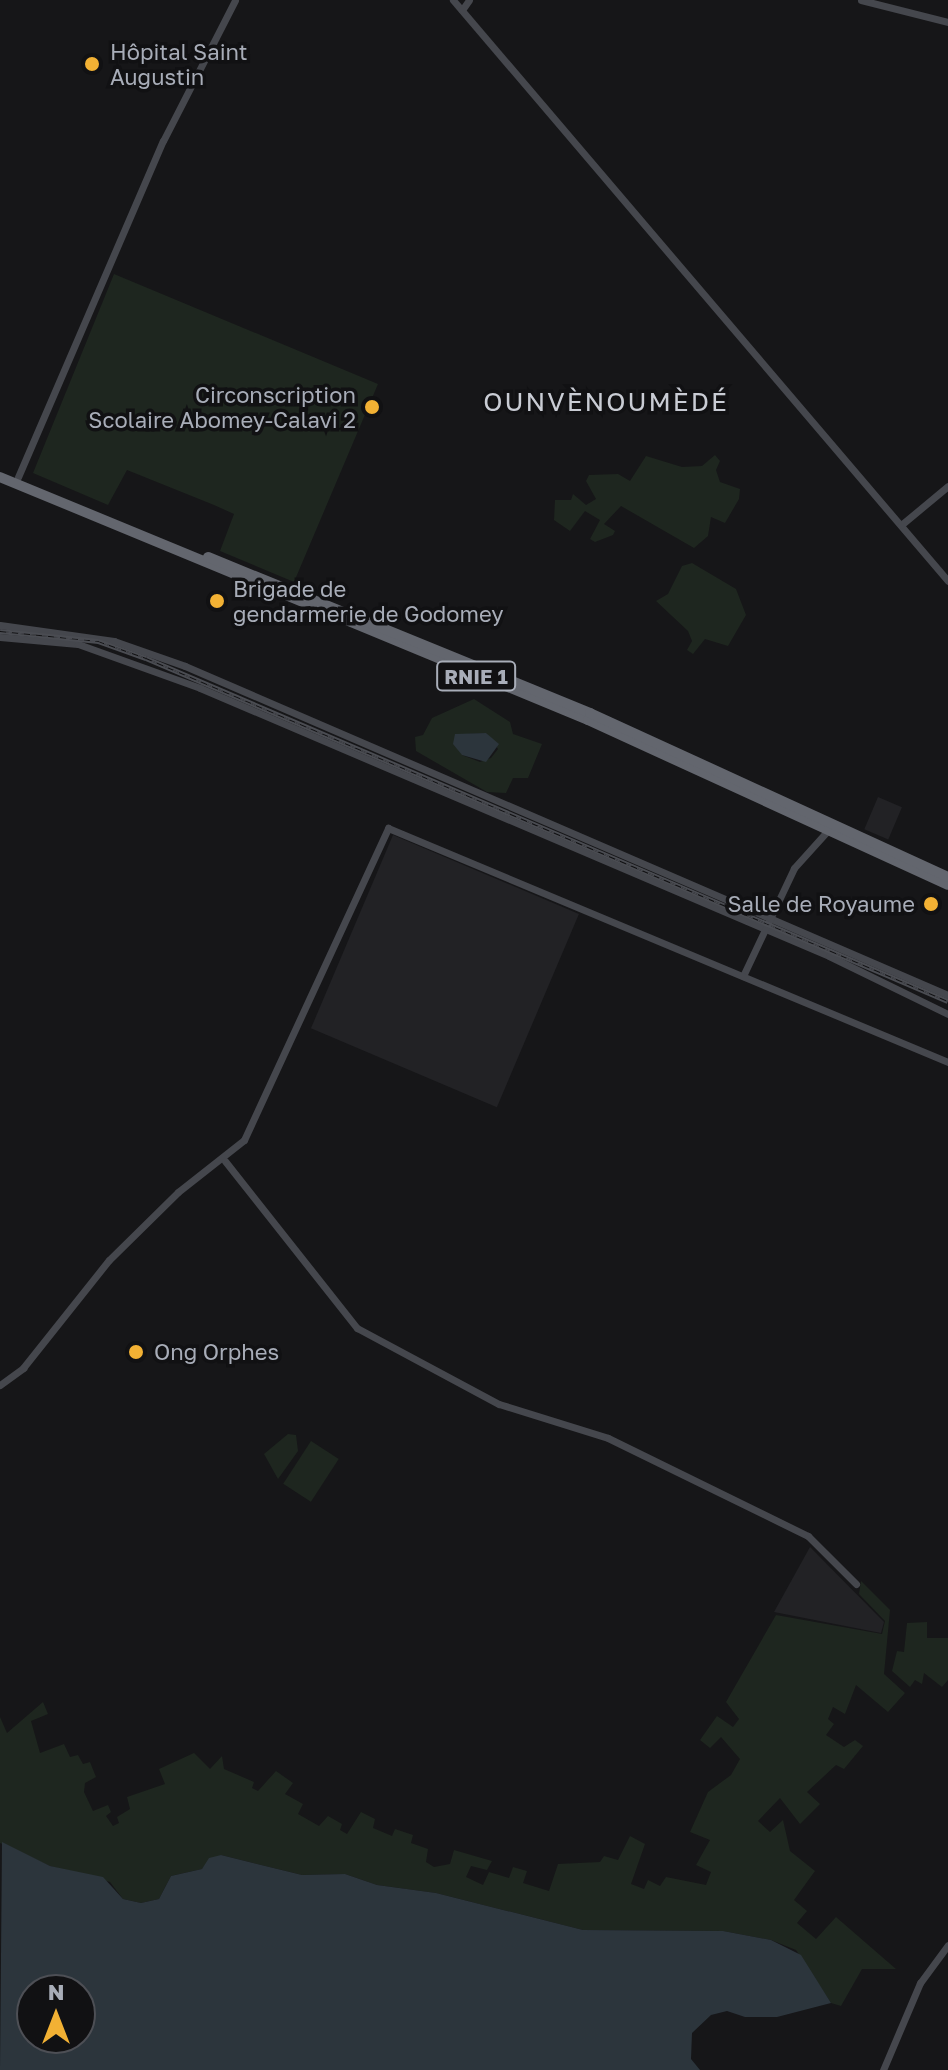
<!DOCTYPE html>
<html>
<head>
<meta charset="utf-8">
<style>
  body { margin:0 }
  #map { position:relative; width:948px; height:2070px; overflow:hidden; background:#161618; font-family:"Golos Text",sans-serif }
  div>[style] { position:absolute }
  .built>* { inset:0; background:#222225; transform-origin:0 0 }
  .green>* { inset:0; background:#1e261f; transform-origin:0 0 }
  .water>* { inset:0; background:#2c353c }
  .secondary>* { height:7px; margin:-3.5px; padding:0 3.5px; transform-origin:3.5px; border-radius:3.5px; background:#45474d }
  .highway>* { height:10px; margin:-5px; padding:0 5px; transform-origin:5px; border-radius:5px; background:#63666e }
  .rail>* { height:5px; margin-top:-2.5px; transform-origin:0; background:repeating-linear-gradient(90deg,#111113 0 6px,#4a4c52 0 12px); box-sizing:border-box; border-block:2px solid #4a4c52 }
  .dots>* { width:22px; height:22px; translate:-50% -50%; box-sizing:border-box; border:4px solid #111113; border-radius:50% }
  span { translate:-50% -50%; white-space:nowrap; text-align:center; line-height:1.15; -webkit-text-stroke:7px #111113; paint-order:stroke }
  .shield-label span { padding:2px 6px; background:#111113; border:2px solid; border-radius:6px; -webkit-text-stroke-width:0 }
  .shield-label { font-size:20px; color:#a8adb8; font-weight:700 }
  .poi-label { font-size:22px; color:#a8adb8 }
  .left { translate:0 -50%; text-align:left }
  .right { translate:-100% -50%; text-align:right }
  .quarter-label { font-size:26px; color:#c9ccd4; letter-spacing:2px }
  .north { position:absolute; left:16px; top:1974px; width:80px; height:80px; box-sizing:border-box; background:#111113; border:2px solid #4d4f55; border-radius:50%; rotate:0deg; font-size:22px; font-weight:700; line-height:32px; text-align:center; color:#a8adb8 }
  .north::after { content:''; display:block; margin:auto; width:28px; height:36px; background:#f2b134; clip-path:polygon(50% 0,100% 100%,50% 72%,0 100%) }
</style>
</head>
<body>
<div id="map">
  <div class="built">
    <i style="left:878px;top:797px;width:26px;height:35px;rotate:23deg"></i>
    <i style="left:393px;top:835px;width:202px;height:210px;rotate:23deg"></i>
    <i style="clip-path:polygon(810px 1547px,884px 1622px,881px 1633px,774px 1612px)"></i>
  </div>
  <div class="green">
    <i style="clip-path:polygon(114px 274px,378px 384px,294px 582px,220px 551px,234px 514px,214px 505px,127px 470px,108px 505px,33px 473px)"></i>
    <i style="clip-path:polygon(715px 455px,720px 461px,716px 470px,720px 482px,740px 489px,739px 499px,725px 523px,711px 517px,708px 536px,694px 548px,621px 506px,604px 524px,615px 531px,613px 535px,595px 542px,590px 539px,600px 520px,585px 511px,570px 531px,554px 520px,555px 500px,571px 500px,573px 494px,586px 505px,596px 499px,586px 481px,589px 475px,618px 474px,630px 481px,646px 456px,682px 467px,702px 466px)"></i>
    <i style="clip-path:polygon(692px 563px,736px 589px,746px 615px,728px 646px,705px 639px,693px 654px,687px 650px,692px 641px,688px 631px,656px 601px,668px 594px,682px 566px)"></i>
    <i style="clip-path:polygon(evenodd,474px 699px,510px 722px,513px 734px,542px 744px,528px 778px,513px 778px,506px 793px,487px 792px,416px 751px,415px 737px,423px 735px,432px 718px,474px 699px,486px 733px,498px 749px,491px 758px,480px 762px,462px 755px,467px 734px,486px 733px)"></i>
    <i style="clip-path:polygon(288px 1434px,296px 1435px,298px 1451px,278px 1479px,264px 1454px)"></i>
    <i style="left:311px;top:1441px;width:33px;height:51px;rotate:33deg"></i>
    <i style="clip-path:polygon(861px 1581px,890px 1610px,884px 1674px,905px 1693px,888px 1712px,856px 1685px,845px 1714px,833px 1707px,828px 1719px,834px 1724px,826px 1735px,844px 1747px,855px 1740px,863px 1746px,844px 1769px,836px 1765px,807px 1792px,820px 1804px,800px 1824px,780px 1798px,758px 1821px,770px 1832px,783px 1820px,790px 1851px,815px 1871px,794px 1900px,807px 1911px,797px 1923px,816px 1939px,836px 1917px,896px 1969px,862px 1969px,841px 2006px,831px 2003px,796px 1950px,771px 1940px,723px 1931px,583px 1930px,436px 1893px,377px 1885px,345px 1874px,302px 1875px,221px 1855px,202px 1869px,171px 1876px,159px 1899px,141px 1903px,123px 1899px,110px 1882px,50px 1866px,0 1843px,0 1717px,7px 1733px,43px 1702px,48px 1714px,31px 1721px,40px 1753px,64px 1744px,70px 1757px,78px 1755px,83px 1764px,90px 1762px,96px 1777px,85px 1783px,84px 1792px,93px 1811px,108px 1805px,111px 1812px,106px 1816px,113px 1826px,119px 1823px,117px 1817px,130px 1809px,127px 1797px,165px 1784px,159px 1769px,194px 1753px,210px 1769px,222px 1756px,224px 1769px,254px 1782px,252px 1788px,258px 1791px,276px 1771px,293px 1783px,285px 1794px,303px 1804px,298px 1814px,319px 1826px,328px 1816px,342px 1824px,340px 1830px,347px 1834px,361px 1812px,375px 1819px,373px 1828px,392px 1836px,395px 1829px,413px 1835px,411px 1843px,428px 1849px,426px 1862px,434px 1867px,450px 1864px,454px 1850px,492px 1861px,487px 1870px,471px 1866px,466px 1877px,483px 1885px,489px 1872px,509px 1878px,513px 1867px,527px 1871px,523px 1883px,549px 1891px,558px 1864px,600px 1862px,604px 1856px,618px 1860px,630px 1836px,645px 1844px,631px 1884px,644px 1889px,648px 1880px,660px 1886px,666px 1877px,706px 1885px,711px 1872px,696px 1865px,710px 1840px,690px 1832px,708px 1792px,731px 1775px,740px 1759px,721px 1737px,710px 1748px,700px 1740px,717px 1716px,733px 1727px,739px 1719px,726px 1702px,776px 1615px,882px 1634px,885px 1621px,859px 1594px)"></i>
    <i style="clip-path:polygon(927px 1622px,927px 1638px,948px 1638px,948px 1680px,942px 1687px,924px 1673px,922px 1684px,915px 1680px,910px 1687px,892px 1671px,897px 1651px,904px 1652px,907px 1623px)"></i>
  </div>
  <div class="water">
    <i style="clip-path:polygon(486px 733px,499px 744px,486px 762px,462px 755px,453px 744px,455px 734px)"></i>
    <i style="clip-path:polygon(evenodd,2px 1842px,50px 1866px,103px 1877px,123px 1899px,141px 1903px,159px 1899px,171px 1876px,202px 1869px,209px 1858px,221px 1855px,302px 1875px,345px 1874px,377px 1885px,436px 1893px,583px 1930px,723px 1931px,771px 1940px,801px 1955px,831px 2003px,777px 2017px,745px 2017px,727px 2011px,711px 2015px,692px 2033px,691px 2059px,700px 2070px,0 2070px,2px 1842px,32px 1990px,80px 1990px,80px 2038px,32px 2038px,32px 1990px)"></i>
  </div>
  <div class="secondary">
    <i style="left:453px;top:0;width:763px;rotate:49.57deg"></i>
    <i style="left:861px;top:0;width:90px;rotate:14.2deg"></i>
    <i style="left:462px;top:10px;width:12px;rotate:-55deg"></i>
    <i style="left:18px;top:477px;width:366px;rotate:-66.7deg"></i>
    <i style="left:163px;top:141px;width:158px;rotate:-62.9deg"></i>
    <i style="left:901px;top:525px;width:61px;rotate:-39.7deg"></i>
    <i style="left:0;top:625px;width:115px;rotate:8deg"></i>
    <i style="left:114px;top:641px;width:75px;rotate:19.4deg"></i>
    <i style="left:185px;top:666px;width:831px;rotate:23.33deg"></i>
    <i style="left:0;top:637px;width:78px;rotate:5.1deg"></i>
    <i style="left:78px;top:644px;width:130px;rotate:19.8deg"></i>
    <i style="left:200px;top:688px;width:684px;rotate:23.08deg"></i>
    <i style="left:829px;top:956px;width:132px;rotate:26deg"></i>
    <i style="left:743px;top:976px;width:119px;rotate:-64.7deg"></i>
    <i style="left:794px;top:868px;width:55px;rotate:-47.9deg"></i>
    <i style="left:225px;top:1161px;width:213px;rotate:51.7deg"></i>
    <i style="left:357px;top:1328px;width:161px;rotate:28.2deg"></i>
    <i style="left:499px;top:1404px;width:114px;rotate:17.3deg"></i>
    <i style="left:608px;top:1438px;width:223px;rotate:26.1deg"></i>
    <i style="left:808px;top:1536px;width:68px;rotate:45deg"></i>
    <i style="left:0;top:1385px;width:29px;rotate:-36deg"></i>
    <i style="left:23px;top:1368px;width:138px;rotate:-51.5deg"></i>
    <i style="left:109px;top:1260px;width:97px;rotate:-44.6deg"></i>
    <i style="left:178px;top:1192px;width:84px;rotate:-38.2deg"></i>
    <i style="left:244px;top:1140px;width:344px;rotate:-65.2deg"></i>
    <i style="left:388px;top:828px;width:607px;rotate:22.68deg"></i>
    <i style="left:883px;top:2070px;width:95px;rotate:-67deg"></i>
    <i style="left:920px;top:1983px;width:47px;rotate:-53.6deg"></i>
  </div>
  <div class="highway">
    <i style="left:0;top:477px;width:636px;rotate:22.45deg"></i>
    <i style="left:588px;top:720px;width:396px;rotate:24.6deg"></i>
    <i style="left:208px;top:557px;width:413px;rotate:22.2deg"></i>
    <i style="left:590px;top:713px;width:394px;rotate:24.6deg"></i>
  </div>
  <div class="rail">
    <i style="left:0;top:631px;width:99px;rotate:5.8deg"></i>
    <i style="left:98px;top:641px;width:51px;rotate:19.5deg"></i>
    <i style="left:146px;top:658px;width:872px;rotate:23.16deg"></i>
  </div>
  <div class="dots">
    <i style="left:92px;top:64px;background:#f2b134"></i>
    <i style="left:372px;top:407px;background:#f2b134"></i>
    <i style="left:217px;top:601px;background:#f2b134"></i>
    <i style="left:931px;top:904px;background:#f2b134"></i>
    <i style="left:136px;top:1352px;background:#f2b134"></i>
  </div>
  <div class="shield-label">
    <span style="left:476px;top:676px">RNIE 1</span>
  </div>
  <div class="poi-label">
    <span class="left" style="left:110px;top:64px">Hôpital Saint<br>Augustin</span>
    <span class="right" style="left:356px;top:407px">Circonscription<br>Scolaire Abomey-Calavi 2</span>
    <span class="left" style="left:233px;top:601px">Brigade de<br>gendarmerie de Godomey</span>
    <span class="right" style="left:915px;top:904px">Salle de Royaume</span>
    <span class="left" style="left:154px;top:1352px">Ong Orphes</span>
  </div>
  <div class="quarter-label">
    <span style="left:606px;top:402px">OUNVÈNOUMÈDÉ</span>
  </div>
  <div class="north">N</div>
</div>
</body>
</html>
